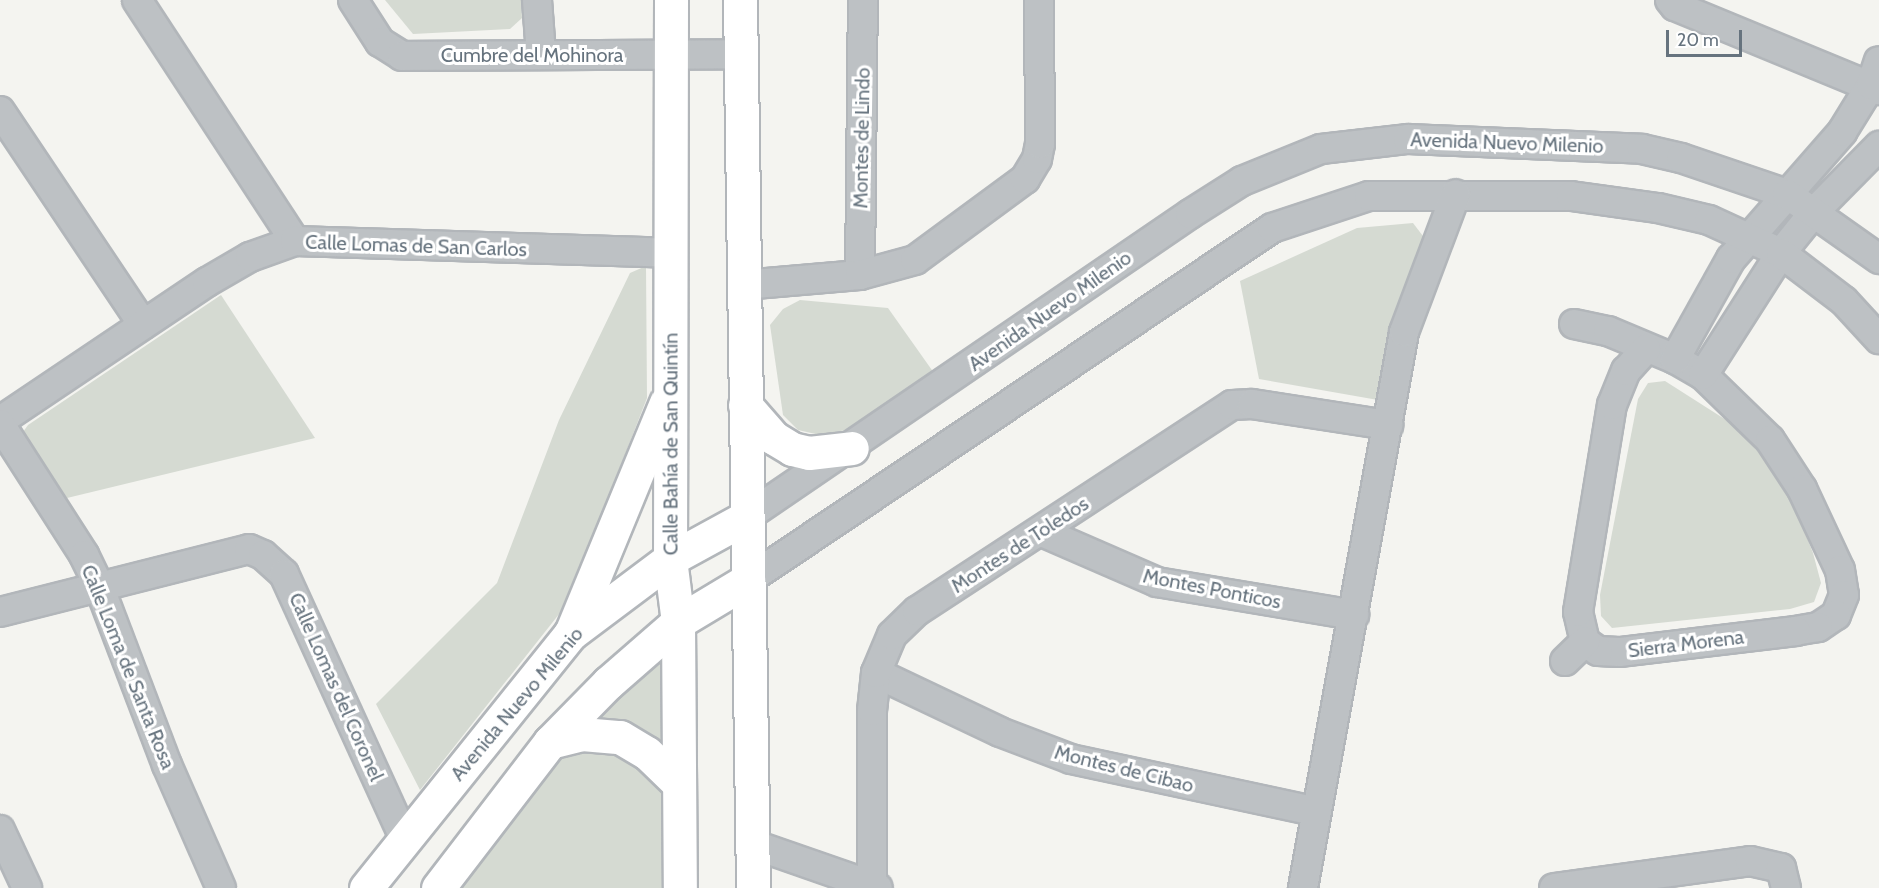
<!DOCTYPE html>
<html>
<head>
<meta charset="utf-8">
<style>
  body { margin:0 }
  #map { position:relative; width:1879px; height:888px; overflow:hidden; background:#f4f4f0; font-family:Cabin,sans-serif }
  div>[style] { position:absolute }
  .green>* { inset:0; background:#d5dad2 }
  .roads { filter:drop-shadow(2px 0 #b2b6ba) drop-shadow(-2px 0 #b2b6ba) drop-shadow(0 2px #b2b6ba) drop-shadow(0 -2px #b2b6ba) }
  .street>* { height:28px; margin:-14px; padding:0 14px; transform-origin:14px; border-radius:14px; background:#bdc1c4 }
  .secondary>* { height:33px; margin:-16.5px; padding:0 16.5px; transform-origin:16.5px; border-radius:16.5px; background:#fff }
  span { translate:-50% -50%; white-space:nowrap; text-align:center; line-height:1.15; -webkit-text-stroke:6px #fff; paint-order:stroke }
  .street-label { font-size:20px; color:#66737e }
  .scale { position:absolute; left:1666px; top:30px; width:76px; height:27px; box-sizing:border-box; border:3px solid #66737e; border-top:0; padding-left:8px; font-size:18px; line-height:21px; white-space:nowrap; color:#66737e; -webkit-text-stroke:4px #fff; paint-order:stroke }
</style>
</head>
<body>
<div id="map">
  <div class="green">
    <i style="clip-path:polygon(385px 0,521px 0,522px 18px,510px 29px,413px 34px)"></i>
    <i style="clip-path:polygon(1413px 223px,1426px 240px,1378px 400px,1259px 379px,1240px 281px,1357px 228px)"></i>
    <i style="clip-path:polygon(646px 266px,647px 398px,567px 604px,420px 790px,376px 704px,497px 583px,559px 420px,630px 273px)"></i>
    <i style="clip-path:polygon(221px 295px,315px 438px,67px 498px,23px 432px,28px 425px)"></i>
    <i style="clip-path:polygon(800px 300px,888px 308px,934px 373px,846px 430px,820px 435px,798px 430px,783px 415px,770px 325px,783px 309px)"></i>
    <i style="clip-path:polygon(1665px 381px,1734px 425px,1760px 454px,1795px 508px,1813px 553px,1821px 583px,1814px 602px,1790px 609px,1612px 628px,1601px 616px,1600px 595px,1638px 399px,1648px 383px)"></i>
    <i style="clip-path:polygon(678px 634px,681px 888px,439px 888px,549px 741px)"></i>
  </div>
  <div class="roads">
    <div class="street">
      <i style="left:137px;top:0;width:288px;rotate:56.8deg"></i>
      <i style="left:353px;top:0;width:50px;rotate:57.3deg"></i>
      <i style="left:380px;top:42px;width:26px;rotate:32deg"></i>
      <i style="left:402px;top:56px;width:337px;rotate:-0.3deg"></i>
      <i style="left:537px;top:0;width:55px;rotate:85.8deg"></i>
      <i style="left:1670px;top:0;width:8px;rotate:50deg"></i>
      <i style="left:1675px;top:6px;width:221px;rotate:22.4deg"></i>
      <i style="left:0;top:111px;width:257px;rotate:56.2deg"></i>
      <i style="left:860px;top:275px;width:275px;rotate:-89.4deg"></i>
      <i style="left:743px;top:285px;width:117px;rotate:-4.9deg"></i>
      <i style="left:860px;top:275px;width:57px;rotate:-15.3deg"></i>
      <i style="left:915px;top:260px;width:137px;rotate:-36.4deg"></i>
      <i style="left:1025px;top:179px;width:23px;rotate:-59deg"></i>
      <i style="left:1037px;top:159px;width:15px;rotate:-79deg"></i>
      <i style="left:1040px;top:144px;width:144px;rotate:-90.4deg"></i>
      <i style="left:1574px;top:324px;width:35px;rotate:12deg"></i>
      <i style="left:1608px;top:331px;width:73px;rotate:22.7deg"></i>
      <i style="left:1675px;top:359px;width:32px;rotate:30deg"></i>
      <i style="left:1703px;top:375px;width:93px;rotate:44.1deg"></i>
      <i style="left:1770px;top:440px;width:59px;rotate:56.9deg"></i>
      <i style="left:1802px;top:489px;width:89px;rotate:64.9deg"></i>
      <i style="left:1840px;top:570px;width:25px;rotate:81deg"></i>
      <i style="left:1844px;top:595px;width:22px;rotate:112deg"></i>
      <i style="left:1836px;top:615px;width:22px;rotate:146deg"></i>
      <i style="left:1818px;top:627px;width:22px;rotate:170deg"></i>
      <i style="left:1796px;top:631px;width:178px;rotate:173.2deg"></i>
      <i style="left:1619px;top:652px;width:21px;rotate:-177deg"></i>
      <i style="left:1598px;top:651px;width:16px;rotate:-145deg"></i>
      <i style="left:1585px;top:642px;width:31px;rotate:-103deg"></i>
      <i style="left:1578px;top:612px;width:210px;rotate:-80.7deg"></i>
      <i style="left:1612px;top:405px;width:37px;rotate:-68deg"></i>
      <i style="left:1626px;top:371px;width:30px;rotate:-48deg"></i>
      <i style="left:1675px;top:359px;width:115px;rotate:-60.8deg"></i>
      <i style="left:1731px;top:259px;width:169px;rotate:-48.8deg"></i>
      <i style="left:1842px;top:132px;width:55px;rotate:-58.3deg"></i>
      <i style="left:1871px;top:85px;width:25px;rotate:-72deg"></i>
      <i style="left:1703px;top:375px;width:145px;rotate:-57.4deg"></i>
      <i style="left:1781px;top:253px;width:53px;rotate:-51.2deg"></i>
      <i style="left:1814px;top:212px;width:93px;rotate:-45.4deg"></i>
      <i style="left:0;top:421px;width:249px;rotate:-33.9deg"></i>
      <i style="left:207px;top:282px;width:50px;rotate:-30.2deg"></i>
      <i style="left:250px;top:257px;width:48px;rotate:-19.6deg"></i>
      <i style="left:295px;top:241px;width:374px;rotate:1.8deg"></i>
      <i style="left:0;top:424px;width:156px;rotate:57.3deg"></i>
      <i style="left:84px;top:555px;width:34px;rotate:64deg"></i>
      <i style="left:99px;top:586px;width:191px;rotate:69.2deg"></i>
      <i style="left:167px;top:765px;width:134px;rotate:66.3deg"></i>
      <i style="left:745px;top:518px;width:539px;rotate:-34.34deg"></i>
      <i style="left:1190px;top:214px;width:62px;rotate:-32.4deg"></i>
      <i style="left:1242px;top:181px;width:85px;rotate:-22.1deg"></i>
      <i style="left:1321px;top:149px;width:88px;rotate:-6.6deg"></i>
      <i style="left:1408px;top:139px;width:234px;rotate:2.4deg"></i>
      <i style="left:1642px;top:149px;width:40px;rotate:13deg"></i>
      <i style="left:1681px;top:158px;width:112px;rotate:18.8deg"></i>
      <i style="left:1787px;top:194px;width:113px;rotate:35.2deg"></i>
      <i style="left:1042px;top:532px;width:125px;rotate:23.5deg"></i>
      <i style="left:1157px;top:582px;width:200px;rotate:9.5deg"></i>
      <i style="left:748px;top:580px;width:631px;rotate:-33.89deg"></i>
      <i style="left:1272px;top:228px;width:102px;rotate:-18.3deg"></i>
      <i style="left:1369px;top:196px;width:202px"></i>
      <i style="left:1571px;top:196px;width:88px;rotate:7.9deg"></i>
      <i style="left:1658px;top:208px;width:52px;rotate:13.2deg"></i>
      <i style="left:1709px;top:220px;width:79px;rotate:24.6deg"></i>
      <i style="left:1781px;top:253px;width:79px;rotate:37.3deg"></i>
      <i style="left:1844px;top:301px;width:52px;rotate:47.4deg"></i>
      <i style="left:0;top:612px;width:257px;rotate:-14.2deg"></i>
      <i style="left:249px;top:549px;width:15px;rotate:23deg"></i>
      <i style="left:263px;top:555px;width:28px;rotate:42deg"></i>
      <i style="left:284px;top:574px;width:292px;rotate:65.5deg"></i>
      <i style="left:1565px;top:661px;width:28px;rotate:-44deg"></i>
      <i style="left:876px;top:673px;width:137px;rotate:25.4deg"></i>
      <i style="left:1000px;top:732px;width:76px;rotate:20.8deg"></i>
      <i style="left:1071px;top:759px;width:249px;rotate:12.1deg"></i>
      <i style="left:0;top:830px;width:64px;rotate:65deg"></i>
      <i style="left:752px;top:844px;width:133px;rotate:19.2deg"></i>
      <i style="left:872px;top:886px;width:175px;rotate:-90deg"></i>
      <i style="left:872px;top:711px;width:38px;rotate:-84deg"></i>
      <i style="left:876px;top:673px;width:41px;rotate:-67.2deg"></i>
      <i style="left:892px;top:635px;width:35px;rotate:-44deg"></i>
      <i style="left:917px;top:611px;width:376px;rotate:-33.2deg"></i>
      <i style="left:1232px;top:405px;width:20px;rotate:-3deg"></i>
      <i style="left:1252px;top:404px;width:138px;rotate:8.8deg"></i>
      <i style="left:1303px;top:888px;width:565px;rotate:-79.7deg"></i>
      <i style="left:1404px;top:332px;width:147px;rotate:-69.4deg"></i>
      <i style="left:1554px;top:888px;width:198px;rotate:-7.8deg"></i>
      <i style="left:1750px;top:861px;width:32px;rotate:13deg"></i>
      <i style="left:1781px;top:868px;width:21px;rotate:76deg"></i>
    </div>
    <div class="secondary">
      <i style="left:671px;top:0;width:559px;rotate:90.1deg"></i>
      <i style="left:670px;top:559px;width:64px;rotate:82.8deg"></i>
      <i style="left:678px;top:622px;width:266px;rotate:89.6deg"></i>
      <i style="left:740px;top:0;width:888px;rotate:89.16deg"></i>
      <i style="left:745px;top:405px;width:44px;rotate:48.7deg"></i>
      <i style="left:774px;top:438px;width:21px;rotate:31deg"></i>
      <i style="left:792px;top:449px;width:17px;rotate:13deg"></i>
      <i style="left:809px;top:453px;width:43px;rotate:-6.6deg"></i>
      <i style="left:571px;top:633px;width:249px;rotate:-67.6deg"></i>
      <i style="left:550px;top:742px;width:33px;rotate:-14deg"></i>
      <i style="left:582px;top:734px;width:38px;rotate:5deg"></i>
      <i style="left:620px;top:737px;width:31px;rotate:31deg"></i>
      <i style="left:647px;top:753px;width:42px;rotate:44deg"></i>
      <i style="left:366px;top:888px;width:326px;rotate:-51.2deg"></i>
      <i style="left:570px;top:634px;width:125px;rotate:-36.9deg"></i>
      <i style="left:670px;top:559px;width:85px;rotate:-28.7deg"></i>
      <i style="left:438px;top:888px;width:184px;rotate:-52.5deg"></i>
      <i style="left:550px;top:742px;width:83px;rotate:-45.5deg"></i>
      <i style="left:608px;top:683px;width:93px;rotate:-41.1deg"></i>
      <i style="left:678px;top:622px;width:82px;rotate:-31deg"></i>
    </div>
  </div>
  <div class="street-label">
    <span style="left:532px;top:55px">Cumbre del Mohinora</span>
    <span style="left:862px;top:138px;rotate:-89deg">Montes de Lindo</span>
    <span style="left:1507px;top:143px;rotate:2deg">Avenida Nuevo Milenio</span>
    <span style="left:416px;top:246px;rotate:2deg">Calle Lomas de San Carlos</span>
    <span style="left:1050px;top:311px;rotate:-35deg">Avenida Nuevo Milenio</span>
    <span style="left:671px;top:444px;rotate:-90deg">Calle Bahía de San Quintín</span>
    <span style="left:1020px;top:545px;rotate:-33deg">Montes de Toledos</span>
    <span style="left:1212px;top:589px;rotate:11deg">Montes Ponticos</span>
    <span style="left:1686px;top:644px;rotate:-7deg">Sierra Morena</span>
    <span style="left:128px;top:667px;rotate:68deg">Calle Loma de Santa Rosa</span>
    <span style="left:336px;top:687px;rotate:66deg">Calle Lomas del Coronel</span>
    <span style="left:517px;top:704px;rotate:-50deg">Avenida Nuevo Milenio</span>
    <span style="left:1124px;top:769px;rotate:14deg">Montes de Cibao</span>
  </div>
  <div class="scale">20 m</div>
</div>
</body>
</html>
